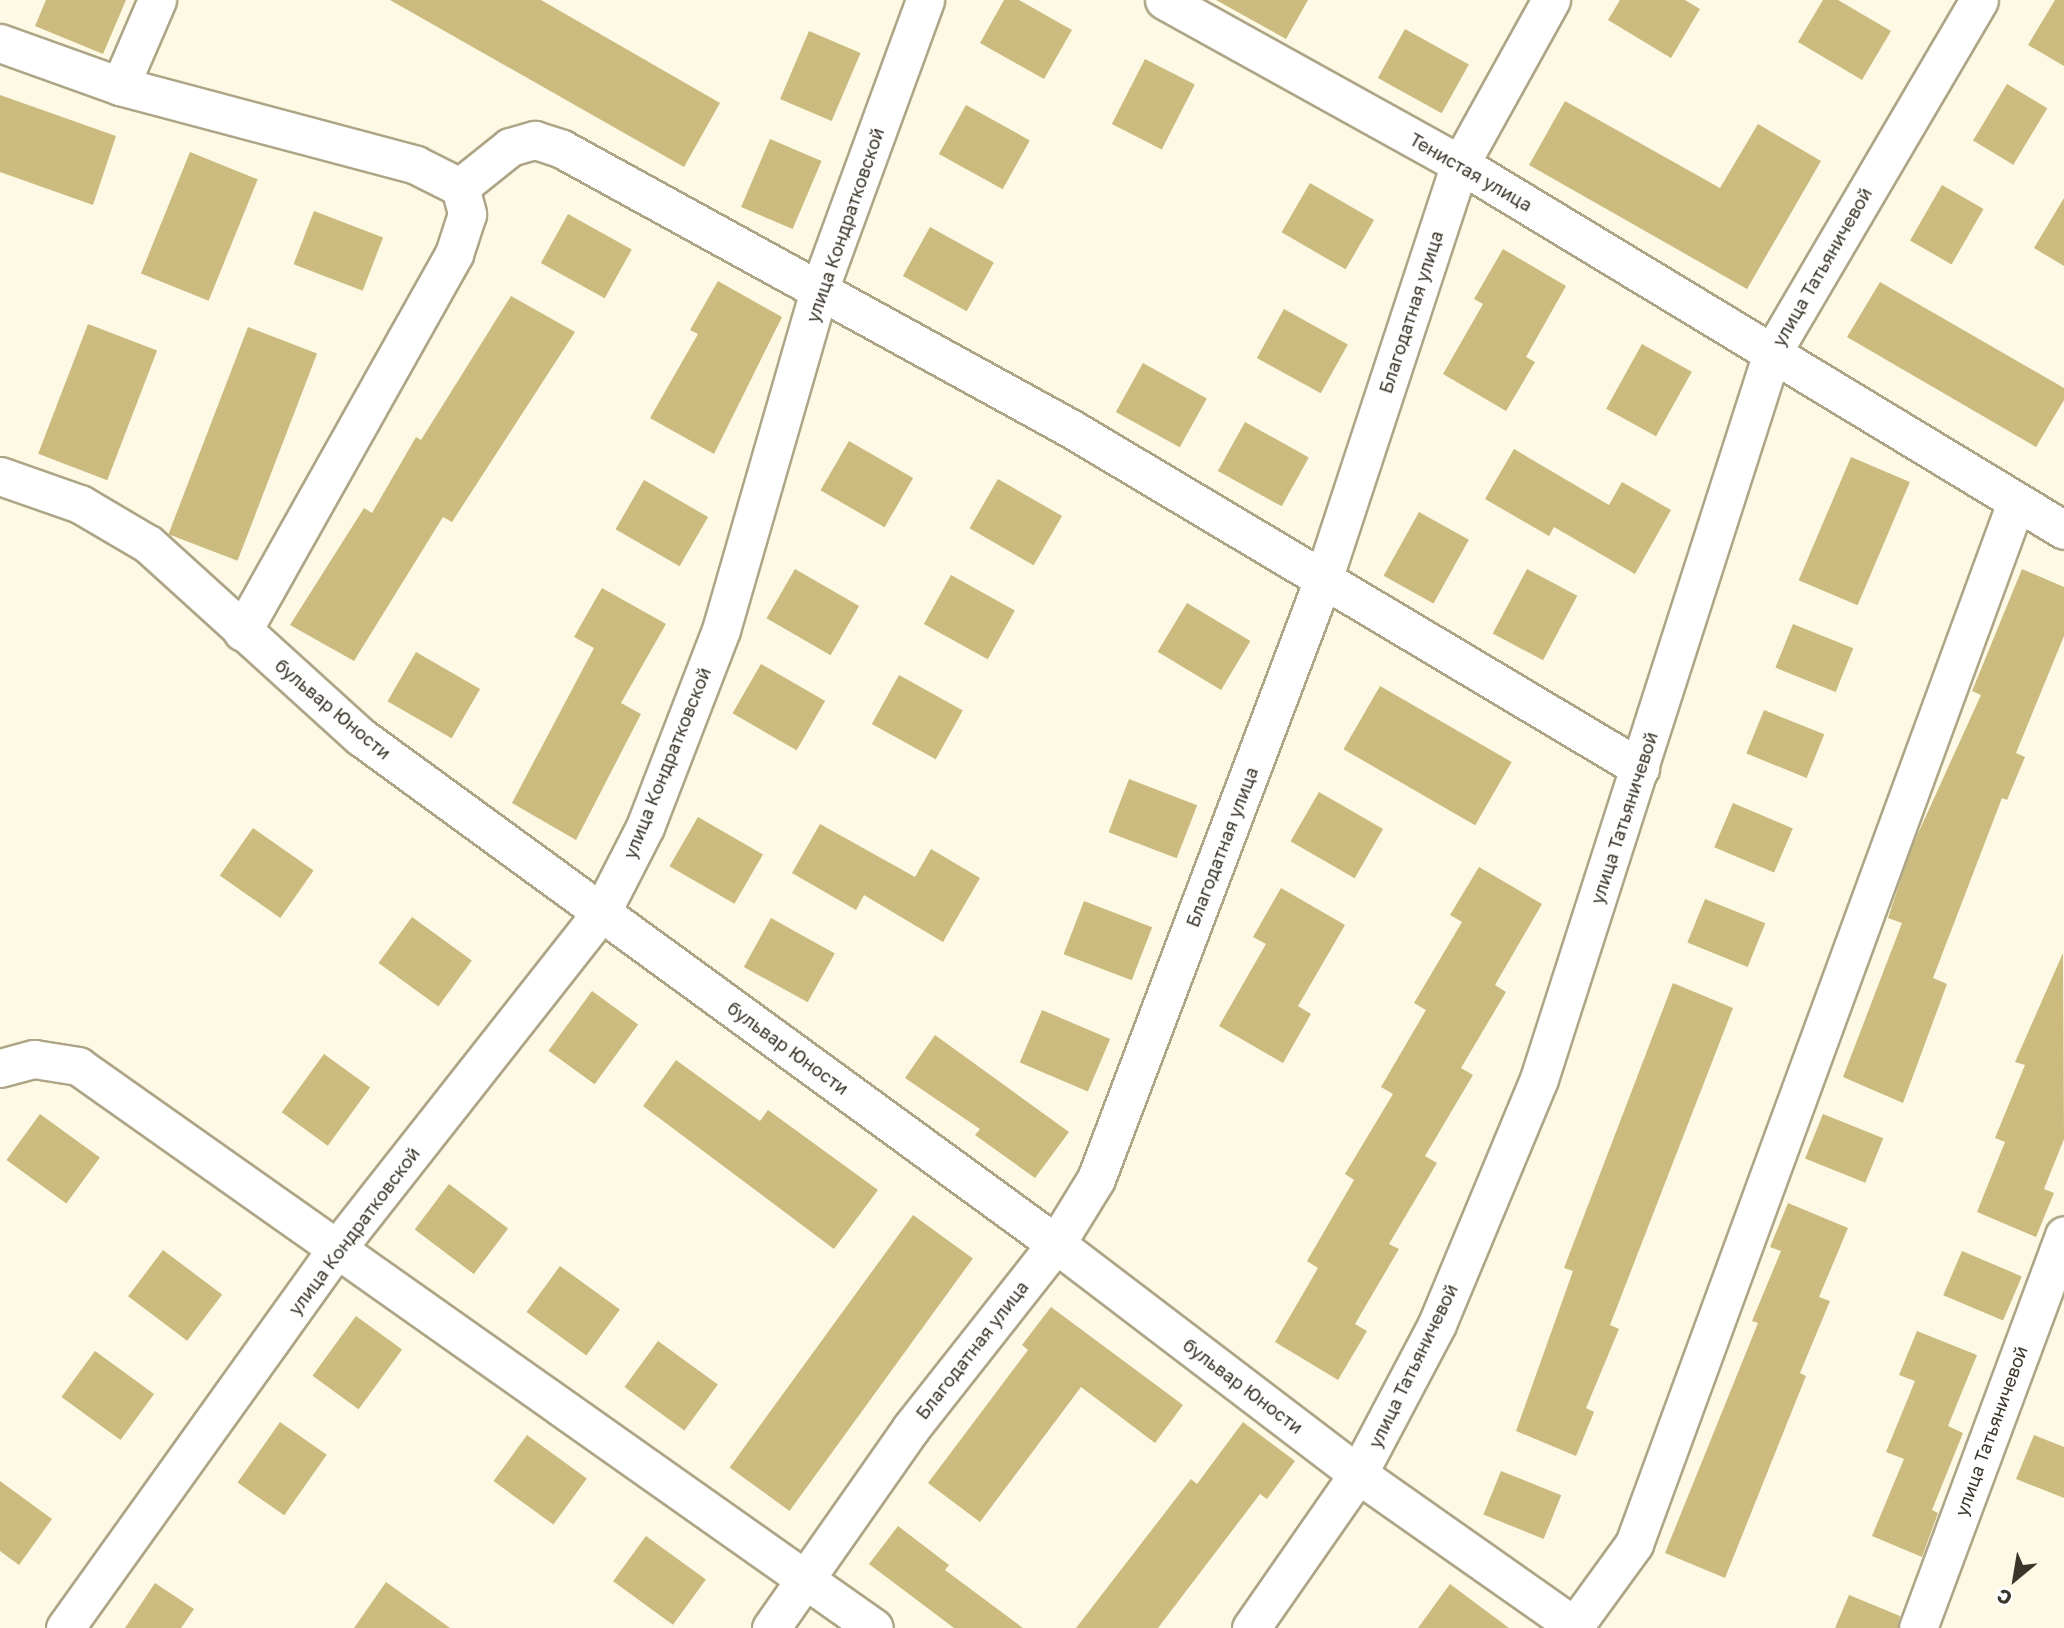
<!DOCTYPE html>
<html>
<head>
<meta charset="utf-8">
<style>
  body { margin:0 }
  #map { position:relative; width:2064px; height:1628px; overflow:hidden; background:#fef9e5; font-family:"Golos Text",sans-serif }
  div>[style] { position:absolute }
  .building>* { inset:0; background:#cbbb7f; transform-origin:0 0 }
  .roads { filter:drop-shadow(2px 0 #aea586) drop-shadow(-2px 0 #aea586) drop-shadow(0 2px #aea586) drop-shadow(0 -2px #aea586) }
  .minor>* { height:37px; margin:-18.5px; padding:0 18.5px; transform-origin:18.5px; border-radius:18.5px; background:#fff }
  span { translate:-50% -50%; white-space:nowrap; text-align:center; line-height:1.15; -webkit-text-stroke:6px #fff; paint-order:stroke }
  .street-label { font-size:18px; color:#393528 }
  .north { position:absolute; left:1980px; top:1544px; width:70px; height:70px; -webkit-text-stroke:5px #fff; paint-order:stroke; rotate:210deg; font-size:19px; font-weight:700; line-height:28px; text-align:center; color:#393528 }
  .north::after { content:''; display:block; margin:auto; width:24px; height:32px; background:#393528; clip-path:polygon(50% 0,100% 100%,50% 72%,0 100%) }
</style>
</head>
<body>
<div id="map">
  <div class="building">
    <i style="clip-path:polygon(46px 0,126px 0,103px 54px,35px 26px)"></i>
    <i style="clip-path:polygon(390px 0,541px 0,720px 103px,684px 167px)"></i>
    <i style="clip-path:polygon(1004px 0,1019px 0,1072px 30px,1044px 79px,980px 43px)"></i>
    <i style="clip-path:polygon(1216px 0,1308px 0,1286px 39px)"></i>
    <i style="clip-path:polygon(1620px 0,1685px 0,1700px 9px,1671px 58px,1608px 20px)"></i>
    <i style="clip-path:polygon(1823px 0,1838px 0,1891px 31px,1862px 80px,1798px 42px)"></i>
    <i style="clip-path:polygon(2055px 0,2064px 0,2064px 66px,2028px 45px)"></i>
    <i style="left:1405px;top:29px;width:73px;height:56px;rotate:29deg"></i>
    <i style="left:809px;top:31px;width:56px;height:74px;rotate:23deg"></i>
    <i style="left:1145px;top:59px;width:56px;height:73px;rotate:27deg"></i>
    <i style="left:2007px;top:84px;width:47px;height:66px;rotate:31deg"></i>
    <i style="clip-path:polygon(0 95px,116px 136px,93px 205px,0 172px)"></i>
    <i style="clip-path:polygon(1565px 101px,1720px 188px,1758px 124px,1821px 161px,1747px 289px,1529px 165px)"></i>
    <i style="left:966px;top:105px;width:73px;height:56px;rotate:29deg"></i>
    <i style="left:770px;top:139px;width:56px;height:74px;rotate:23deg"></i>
    <i style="left:190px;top:152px;width:73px;height:131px;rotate:22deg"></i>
    <i style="left:1310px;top:183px;width:74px;height:57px;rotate:30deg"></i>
    <i style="left:1942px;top:185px;width:48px;height:64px;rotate:30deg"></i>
    <i style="clip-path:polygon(2064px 198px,2064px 266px,2034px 248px)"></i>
    <i style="left:314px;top:211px;width:74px;height:57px;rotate:21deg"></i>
    <i style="left:568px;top:214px;width:73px;height:56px;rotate:29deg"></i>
    <i style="left:930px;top:227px;width:73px;height:56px;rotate:29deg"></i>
    <i style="clip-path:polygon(1503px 249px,1566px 286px,1526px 357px,1535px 362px,1506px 411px,1443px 374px,1483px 304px,1474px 299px)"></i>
    <i style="clip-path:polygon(718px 281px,782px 317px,714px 454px,650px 418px,698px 334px,690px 330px)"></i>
    <i style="clip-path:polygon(1880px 282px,2064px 388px,2064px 400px,2036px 447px,1847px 337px)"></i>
    <i style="clip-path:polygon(511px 296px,575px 332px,452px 522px,443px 517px,354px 661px,290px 625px,364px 508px,372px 513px,416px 437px,421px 440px)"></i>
    <i style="left:1284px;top:309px;width:73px;height:56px;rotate:29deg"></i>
    <i style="left:88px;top:324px;width:74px;height:139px;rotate:21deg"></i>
    <i style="left:248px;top:327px;width:74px;height:222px;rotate:21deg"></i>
    <i style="left:1642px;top:344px;width:57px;height:74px;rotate:29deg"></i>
    <i style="left:1143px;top:363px;width:73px;height:56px;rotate:29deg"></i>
    <i style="left:1245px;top:422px;width:73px;height:56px;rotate:29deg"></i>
    <i style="left:849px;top:441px;width:74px;height:57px;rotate:30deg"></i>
    <i style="clip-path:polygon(1514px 449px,1609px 505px,1622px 482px,1671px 510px,1635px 574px,1554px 527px,1549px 536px,1485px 499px)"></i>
    <i style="left:1851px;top:457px;width:64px;height:134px;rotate:23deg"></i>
    <i style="left:998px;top:479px;width:74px;height:57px;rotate:30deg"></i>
    <i style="left:644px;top:480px;width:74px;height:57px;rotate:30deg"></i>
    <i style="left:1419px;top:512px;width:57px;height:73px;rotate:29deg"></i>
    <i style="left:795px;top:569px;width:74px;height:57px;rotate:30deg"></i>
    <i style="left:1527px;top:569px;width:57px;height:73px;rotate:28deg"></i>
    <i style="clip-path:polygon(2022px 569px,2064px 587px,2064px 636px,2016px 753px,2025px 757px,2007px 800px,2002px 798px,1933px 978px,1947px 984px,1903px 1103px,1843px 1077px,1902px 923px,1888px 918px,1910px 851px,1981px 695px,1972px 691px)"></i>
    <i style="left:951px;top:575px;width:73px;height:56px;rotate:29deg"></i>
    <i style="clip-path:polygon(602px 588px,666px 624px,621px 703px,641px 714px,576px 840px,512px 803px,594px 648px,574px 637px)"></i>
    <i style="left:1187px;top:603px;width:74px;height:57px;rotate:31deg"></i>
    <i style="left:1793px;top:624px;width:65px;height:47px;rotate:22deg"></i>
    <i style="left:416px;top:652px;width:74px;height:57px;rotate:30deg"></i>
    <i style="left:761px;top:664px;width:74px;height:57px;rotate:30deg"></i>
    <i style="left:899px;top:675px;width:73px;height:56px;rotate:29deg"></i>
    <i style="left:1380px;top:686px;width:152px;height:73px;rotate:30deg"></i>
    <i style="left:1764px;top:710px;width:65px;height:47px;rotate:22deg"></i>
    <i style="left:1129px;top:779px;width:73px;height:57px;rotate:21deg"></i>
    <i style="left:1319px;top:792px;width:74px;height:57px;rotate:30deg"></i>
    <i style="left:1733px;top:803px;width:65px;height:48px;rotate:23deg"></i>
    <i style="left:698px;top:817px;width:75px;height:57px;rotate:30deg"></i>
    <i style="clip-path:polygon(820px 824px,915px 877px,931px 849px,980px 878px,943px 942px,864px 895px,856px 910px,792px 873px)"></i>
    <i style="left:253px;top:828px;width:74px;height:58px;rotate:35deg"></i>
    <i style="clip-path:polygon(1479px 867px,1542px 904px,1495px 985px,1506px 992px,1461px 1068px,1473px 1075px,1425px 1156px,1437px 1163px,1389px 1244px,1399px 1249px,1355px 1324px,1367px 1331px,1338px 1380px,1275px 1342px,1318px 1268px,1307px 1261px,1354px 1180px,1345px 1174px,1393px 1094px,1381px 1087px,1426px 1010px,1414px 1003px,1462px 922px,1450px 915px)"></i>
    <i style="clip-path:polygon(1281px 888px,1345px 925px,1298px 1006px,1311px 1014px,1283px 1063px,1219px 1026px,1266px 944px,1253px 937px)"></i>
    <i style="left:1705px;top:899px;width:65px;height:47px;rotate:22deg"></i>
    <i style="left:1084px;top:901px;width:73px;height:57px;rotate:21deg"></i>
    <i style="left:412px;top:917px;width:74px;height:57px;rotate:36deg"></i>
    <i style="left:771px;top:918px;width:73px;height:56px;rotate:29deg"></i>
    <i style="clip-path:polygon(2063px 953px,2064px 1139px,2044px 1189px,2054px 1193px,2036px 1237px,1977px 1212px,2005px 1142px,1995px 1138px,2025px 1065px,2015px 1062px)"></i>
    <i style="clip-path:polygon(1673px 983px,1733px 1008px,1610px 1325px,1619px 1329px,1586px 1408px,1594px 1412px,1576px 1456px,1516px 1431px,1573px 1271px,1564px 1268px)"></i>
    <i style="left:592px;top:991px;width:57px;height:74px;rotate:36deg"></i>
    <i style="left:1042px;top:1010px;width:74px;height:57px;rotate:23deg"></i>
    <i style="clip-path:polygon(935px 1035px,1069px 1132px,1035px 1178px,975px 1135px,980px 1129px,905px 1078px)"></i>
    <i style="left:324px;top:1054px;width:57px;height:72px;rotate:36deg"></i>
    <i style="clip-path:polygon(676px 1060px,760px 1121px,768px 1110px,878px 1190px,834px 1249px,643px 1106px)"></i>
    <i style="left:40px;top:1114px;width:74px;height:57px;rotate:36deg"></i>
    <i style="left:1823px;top:1114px;width:65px;height:48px;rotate:22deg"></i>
    <i style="left:449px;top:1184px;width:74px;height:57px;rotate:37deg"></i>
    <i style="clip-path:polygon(1788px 1203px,1848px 1228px,1819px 1297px,1830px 1301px,1800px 1373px,1806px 1376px,1725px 1578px,1665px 1553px,1758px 1323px,1752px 1321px,1781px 1251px,1770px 1247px)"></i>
    <i style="left:913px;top:1215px;width:74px;height:312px;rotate:36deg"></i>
    <i style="left:163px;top:1250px;width:74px;height:58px;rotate:37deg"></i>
    <i style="left:1962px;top:1251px;width:65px;height:48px;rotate:23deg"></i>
    <i style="left:560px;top:1266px;width:74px;height:57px;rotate:36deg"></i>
    <i style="clip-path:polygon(1051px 1307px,1183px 1405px,1155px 1443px,1081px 1387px,980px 1522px,928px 1483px,1028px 1350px,1022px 1345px)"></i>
    <i style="left:356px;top:1316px;width:57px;height:74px;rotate:36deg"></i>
    <i style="clip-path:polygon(1917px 1331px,1977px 1355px,1948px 1426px,1963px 1433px,1932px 1510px,1938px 1513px,1922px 1557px,1872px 1536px,1904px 1459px,1886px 1452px,1915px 1381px,1899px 1375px)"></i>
    <i style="left:658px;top:1341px;width:74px;height:57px;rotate:36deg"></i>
    <i style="left:95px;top:1351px;width:73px;height:57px;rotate:36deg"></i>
    <i style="left:280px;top:1422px;width:57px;height:74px;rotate:35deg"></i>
    <i style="clip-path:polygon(1243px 1422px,1295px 1461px,1267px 1499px,1260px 1494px,1158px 1628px,1076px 1628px,1191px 1479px,1197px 1484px)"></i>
    <i style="left:527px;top:1435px;width:74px;height:57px;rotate:36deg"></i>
    <i style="clip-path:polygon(2034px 1435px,2064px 1447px,2064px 1498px,2016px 1479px)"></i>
    <i style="left:1501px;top:1471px;width:65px;height:47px;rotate:22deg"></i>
    <i style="clip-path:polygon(0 1481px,52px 1519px,19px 1565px,0 1551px)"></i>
    <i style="clip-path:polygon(898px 1526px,949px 1565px,945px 1570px,1023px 1628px,954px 1628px,869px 1564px)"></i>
    <i style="left:646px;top:1536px;width:74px;height:56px;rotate:36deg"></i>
    <i style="clip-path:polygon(386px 1582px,450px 1628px,354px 1628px)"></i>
    <i style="clip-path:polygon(155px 1583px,194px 1609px,181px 1628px,125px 1628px)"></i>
    <i style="clip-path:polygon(1450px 1584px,1509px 1628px,1418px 1628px)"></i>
    <i style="clip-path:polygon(1849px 1595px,1900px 1616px,1898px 1628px,1835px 1628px)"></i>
  </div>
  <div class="roads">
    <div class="minor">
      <i style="left:1164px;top:0;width:338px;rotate:29deg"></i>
      <i style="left:1460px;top:164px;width:706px;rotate:31.21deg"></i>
      <i style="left:0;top:43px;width:127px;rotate:19.7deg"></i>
      <i style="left:120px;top:86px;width:306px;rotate:14.9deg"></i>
      <i style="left:416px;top:165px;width:49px;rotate:26.6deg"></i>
      <i style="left:460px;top:187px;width:28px;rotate:75deg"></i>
      <i style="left:467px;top:214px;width:42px;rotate:108deg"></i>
      <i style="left:454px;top:254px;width:433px;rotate:119.3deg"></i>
      <i style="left:120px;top:86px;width:94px;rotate:-66.7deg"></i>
      <i style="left:460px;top:187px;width:64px;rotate:-38.7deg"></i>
      <i style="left:510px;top:147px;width:26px;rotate:-16deg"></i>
      <i style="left:535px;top:140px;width:28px;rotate:18deg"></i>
      <i style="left:562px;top:149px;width:580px;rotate:28.78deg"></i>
      <i style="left:1070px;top:428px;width:664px;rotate:30.82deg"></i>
      <i style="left:0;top:476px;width:85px;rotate:19.3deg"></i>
      <i style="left:80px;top:504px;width:79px;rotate:30.5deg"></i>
      <i style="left:148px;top:544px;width:287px;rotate:42.2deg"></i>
      <i style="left:361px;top:737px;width:860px;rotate:36.11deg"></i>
      <i style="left:1056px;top:1244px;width:380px;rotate:37.3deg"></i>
      <i style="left:1358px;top:1474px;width:268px;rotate:35.1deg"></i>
      <i style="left:0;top:1068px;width:35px;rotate:-15deg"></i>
      <i style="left:34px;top:1059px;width:45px;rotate:9deg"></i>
      <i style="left:78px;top:1066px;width:974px;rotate:35.22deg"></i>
      <i style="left:65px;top:1628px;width:469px;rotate:-54.4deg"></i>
      <i style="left:338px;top:1247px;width:427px;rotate:-51.8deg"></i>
      <i style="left:602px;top:911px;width:94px;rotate:-62.9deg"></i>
      <i style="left:645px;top:827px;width:211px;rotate:-68.9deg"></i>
      <i style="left:721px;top:630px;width:354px;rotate:-73.9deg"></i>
      <i style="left:819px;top:290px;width:309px;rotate:-69.9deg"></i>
      <i style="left:771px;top:1628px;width:244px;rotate:-55deg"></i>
      <i style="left:911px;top:1428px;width:234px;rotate:-51.8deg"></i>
      <i style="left:1056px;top:1244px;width:76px;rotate:-58.4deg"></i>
      <i style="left:1096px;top:1179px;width:644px;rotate:-69.26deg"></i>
      <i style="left:1324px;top:577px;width:435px;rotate:-71.8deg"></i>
      <i style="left:1460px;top:164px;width:188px;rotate:-61deg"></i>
      <i style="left:1251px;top:1628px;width:188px;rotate:-55.2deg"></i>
      <i style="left:1358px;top:1474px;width:170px;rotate:-62.2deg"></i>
      <i style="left:1437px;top:1324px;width:265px;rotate:-67.4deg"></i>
      <i style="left:1539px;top:1079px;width:762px;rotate:-72.21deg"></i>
      <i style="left:1772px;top:353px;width:409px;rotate:-59.6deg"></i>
      <i style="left:1573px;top:1628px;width:104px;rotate:-54deg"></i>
      <i style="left:1634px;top:1544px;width:1107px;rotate:-69.86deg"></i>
      <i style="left:1918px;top:1628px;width:419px;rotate:-69.6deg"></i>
    </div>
  </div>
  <div class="street-label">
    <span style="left:1471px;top:172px;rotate:30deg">Тенистая улица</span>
    <span style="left:845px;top:225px;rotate:-71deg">улица Кондратковской</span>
    <span style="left:1822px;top:267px;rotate:-60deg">улица Татьяничевой</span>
    <span style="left:1411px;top:312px;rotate:-72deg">Благодатная улица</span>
    <span style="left:333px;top:709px;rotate:40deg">бульвар Юности</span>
    <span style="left:667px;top:763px;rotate:-68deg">улица Кондратковской</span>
    <span style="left:1624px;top:818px;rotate:-72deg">улица Татьяничевой</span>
    <span style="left:1222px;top:847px;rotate:-69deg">Благодатная улица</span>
    <span style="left:788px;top:1048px;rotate:36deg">бульвар Юности</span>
    <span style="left:354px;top:1231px;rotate:-53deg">улица Кондратковской</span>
    <span style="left:972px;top:1350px;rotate:-52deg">Благодатная улица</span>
    <span style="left:1413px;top:1366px;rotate:-64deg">улица Татьяничевой</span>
    <span style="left:1243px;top:1386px;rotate:37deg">бульвар Юности</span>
    <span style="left:1991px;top:1431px;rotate:-70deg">улица Татьяничевой</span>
  </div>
  <div class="north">С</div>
</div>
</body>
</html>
